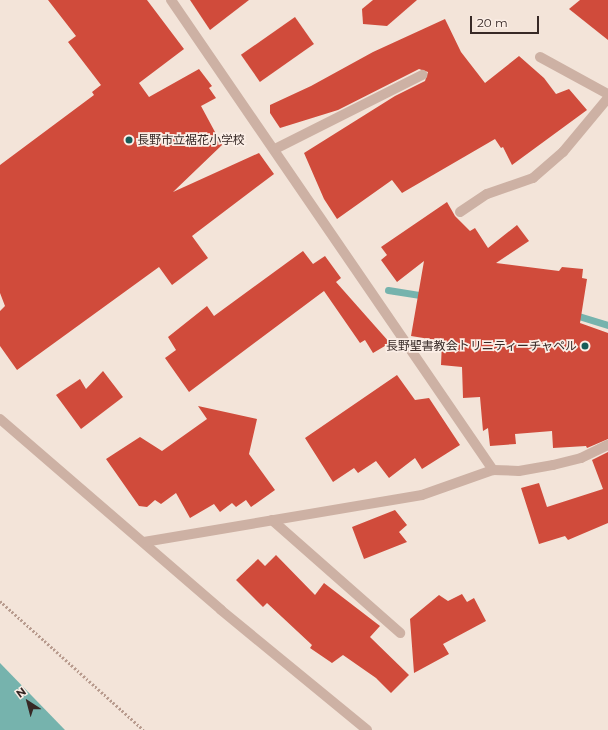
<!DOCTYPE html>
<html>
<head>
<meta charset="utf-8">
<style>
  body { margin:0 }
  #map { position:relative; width:608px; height:730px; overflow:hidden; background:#f3e4d9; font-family:Montserrat,"Noto Sans JP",sans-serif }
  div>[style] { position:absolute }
  .water>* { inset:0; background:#76b3ad }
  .stream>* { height:7px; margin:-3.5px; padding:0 3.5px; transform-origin:3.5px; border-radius:3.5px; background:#76b3ad }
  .building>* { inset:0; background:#d04b3b; transform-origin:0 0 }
  .path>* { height:2.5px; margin-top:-1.25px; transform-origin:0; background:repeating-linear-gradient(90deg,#b89b8e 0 2px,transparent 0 4px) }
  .minor>* { height:10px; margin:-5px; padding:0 5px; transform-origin:5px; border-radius:5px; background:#cdb1a4 }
  .dots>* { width:11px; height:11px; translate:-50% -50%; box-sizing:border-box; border:2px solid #fbeee6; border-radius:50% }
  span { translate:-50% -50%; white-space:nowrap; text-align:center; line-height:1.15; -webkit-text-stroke:3.5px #fbeee6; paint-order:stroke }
  .poi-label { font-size:12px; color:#372926 }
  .left { translate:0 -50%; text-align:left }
  .right { translate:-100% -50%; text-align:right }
  .north { position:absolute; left:8px; top:682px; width:40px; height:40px; -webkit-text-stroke:3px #fbeee6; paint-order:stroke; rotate:324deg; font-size:11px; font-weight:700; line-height:16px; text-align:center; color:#372926 }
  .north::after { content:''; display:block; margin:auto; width:14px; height:18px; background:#372926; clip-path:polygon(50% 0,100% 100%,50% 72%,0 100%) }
  .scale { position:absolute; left:470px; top:16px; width:69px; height:18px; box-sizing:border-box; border:2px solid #372926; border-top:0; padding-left:5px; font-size:12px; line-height:14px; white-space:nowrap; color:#372926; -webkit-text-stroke:3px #fbeee6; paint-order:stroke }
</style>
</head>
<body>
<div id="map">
  <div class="water">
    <i style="clip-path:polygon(0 663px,65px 730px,0 730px)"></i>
  </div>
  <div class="stream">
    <i style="left:388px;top:290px;width:39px;rotate:9deg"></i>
    <i style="left:572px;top:314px;width:38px;rotate:17deg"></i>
  </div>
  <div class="building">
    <i style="clip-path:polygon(48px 0,147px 0,184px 49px,139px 83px,149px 97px,199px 69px,212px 86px,209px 88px,216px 98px,201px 106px,222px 145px,173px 192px,259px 153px,274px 174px,192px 236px,208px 258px,172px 285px,159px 267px,17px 370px,0 346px,0 311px,5px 306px,0 293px,0 165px,94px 95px,92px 92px,101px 85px,68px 42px,76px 36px)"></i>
    <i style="clip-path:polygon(190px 0,249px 0,210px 30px)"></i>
    <i style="clip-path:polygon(373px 0,417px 0,387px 26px,363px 24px,362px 9px)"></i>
    <i style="clip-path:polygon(580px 0,608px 0,608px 40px,569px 9px)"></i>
    <i style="left:295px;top:17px;width:33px;height:66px;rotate:55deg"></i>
    <i style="clip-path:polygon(445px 19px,461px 52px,485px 83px,519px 56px,544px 78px,556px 94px,569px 89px,587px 110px,512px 165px,503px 147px,501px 148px,495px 139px,402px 193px,392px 180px,337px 219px,324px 199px,304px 153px,395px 96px,425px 81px,428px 72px,419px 69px,338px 110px,280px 128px,270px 113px,270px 105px,311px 86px,373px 52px)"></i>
    <i style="clip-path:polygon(447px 202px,455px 216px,470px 231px,475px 228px,488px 248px,517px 225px,529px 241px,496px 263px,559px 271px,562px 267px,583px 269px,582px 278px,587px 279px,580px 323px,608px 333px,608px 439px,587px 448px,586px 446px,553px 448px,552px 431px,515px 434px,516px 444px,490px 446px,488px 428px,483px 431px,480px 397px,463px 398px,462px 367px,441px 365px,442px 341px,411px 336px,424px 261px,397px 282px,381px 260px,387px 255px,381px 247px)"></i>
    <i style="clip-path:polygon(303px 251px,313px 264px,325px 256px,341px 278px,336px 282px,390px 343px,373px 353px,365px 340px,360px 343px,324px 291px,189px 392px,165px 358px,176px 350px,168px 337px,207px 306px,214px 316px)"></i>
    <i style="clip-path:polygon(103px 371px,123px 397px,81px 429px,56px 395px,80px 379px,86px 389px)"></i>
    <i style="clip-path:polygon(397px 375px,415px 400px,429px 398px,460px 445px,422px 469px,415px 458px,389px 478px,376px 461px,358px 473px,354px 468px,333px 482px,305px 438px)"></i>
    <i style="clip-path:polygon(198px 406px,257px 419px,249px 454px,275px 490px,251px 507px,246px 500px,236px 507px,232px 503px,220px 512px,214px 504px,190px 518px,176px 493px,161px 504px,155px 500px,147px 507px,139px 506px,106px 459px,140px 437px,162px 451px,207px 419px)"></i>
    <i style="clip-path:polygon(608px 452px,608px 523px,568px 540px,565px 536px,539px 544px,521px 488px,539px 483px,547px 507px,603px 489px,592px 460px)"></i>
    <i style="clip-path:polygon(395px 510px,407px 525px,399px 532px,407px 542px,364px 559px,352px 527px)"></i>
    <i style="clip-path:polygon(276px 555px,315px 595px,324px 583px,380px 626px,370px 637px,409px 675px,391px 693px,376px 678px,343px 655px,332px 663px,310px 648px,312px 645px,267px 603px,263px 607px,236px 580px,258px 559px,265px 566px)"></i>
    <i style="clip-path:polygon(462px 594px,467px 602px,474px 598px,486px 621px,443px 644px,449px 654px,414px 673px,410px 619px,439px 595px,448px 601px)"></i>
  </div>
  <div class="path">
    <i style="left:0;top:601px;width:193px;rotate:41.9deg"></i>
  </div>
  <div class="minor">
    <i style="left:171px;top:0;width:570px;rotate:55.58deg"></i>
    <i style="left:540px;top:57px;width:77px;rotate:28.6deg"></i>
    <i style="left:275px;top:149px;width:165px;rotate:-26.7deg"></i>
    <i style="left:460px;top:212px;width:32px;rotate:-34deg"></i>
    <i style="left:487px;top:194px;width:49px;rotate:-19.2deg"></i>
    <i style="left:533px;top:178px;width:40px;rotate:-41deg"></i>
    <i style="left:563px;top:152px;width:70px;rotate:-50.2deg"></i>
    <i style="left:0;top:419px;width:292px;rotate:40.8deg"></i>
    <i style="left:221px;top:610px;width:189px;rotate:39.4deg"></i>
    <i style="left:272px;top:520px;width:171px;rotate:41.4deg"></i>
    <i style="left:144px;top:542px;width:282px;rotate:-9.6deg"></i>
    <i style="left:422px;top:495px;width:75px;rotate:-19.4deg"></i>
    <i style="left:493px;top:470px;width:26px;rotate:2deg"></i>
    <i style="left:519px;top:471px;width:35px;rotate:-10deg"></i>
    <i style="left:553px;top:465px;width:29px;rotate:-14deg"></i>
    <i style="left:581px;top:458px;width:30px;rotate:-26deg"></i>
  </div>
  <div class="dots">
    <i style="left:129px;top:140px;background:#185c58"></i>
    <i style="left:585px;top:346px;background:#185c58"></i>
  </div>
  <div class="poi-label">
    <span class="left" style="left:137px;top:140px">長野市立裾花小学校</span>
    <span class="right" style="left:577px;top:346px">長野聖書教会トリニティーチャペル</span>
  </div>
  <div class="north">N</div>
  <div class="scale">20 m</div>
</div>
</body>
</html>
